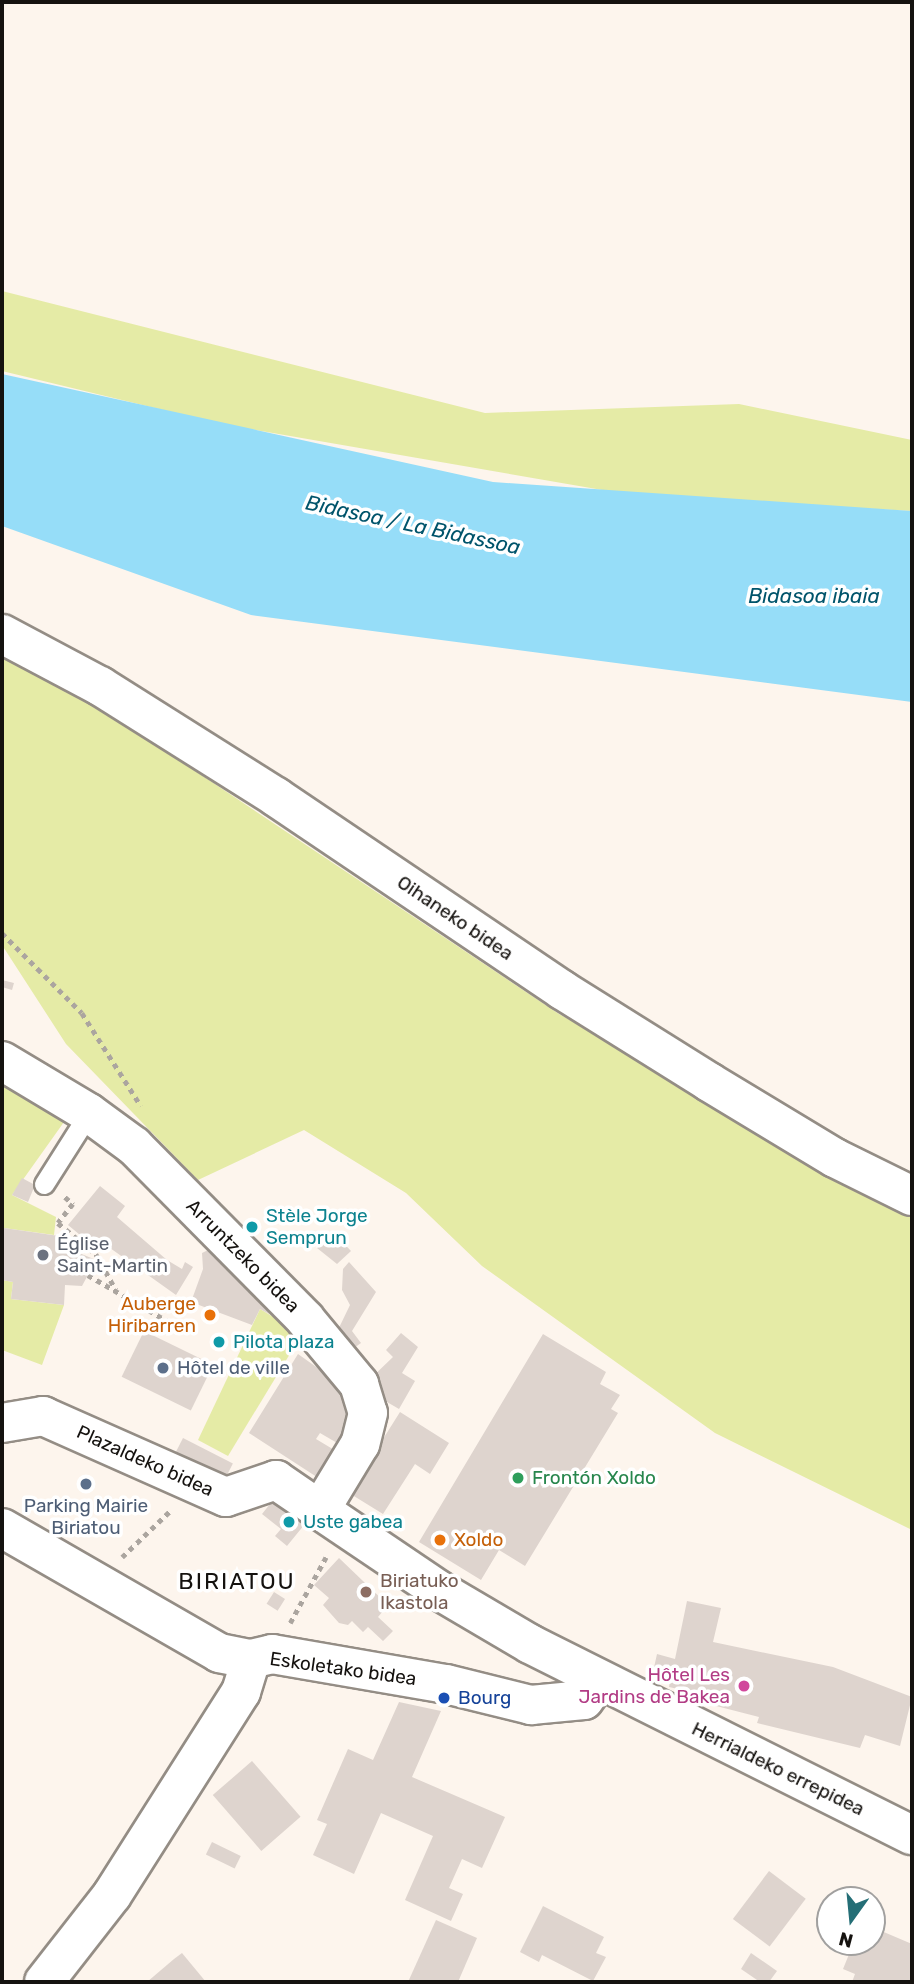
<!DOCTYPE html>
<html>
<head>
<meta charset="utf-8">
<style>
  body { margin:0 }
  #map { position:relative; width:914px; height:1984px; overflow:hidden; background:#fdf5ed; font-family:Rubik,sans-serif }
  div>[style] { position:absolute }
  .green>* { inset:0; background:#e5eba6 }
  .water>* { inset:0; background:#96ddf8 }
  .building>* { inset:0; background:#ded4ce; transform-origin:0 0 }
  .path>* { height:4.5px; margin-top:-2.25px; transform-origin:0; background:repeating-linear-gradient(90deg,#aba59f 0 5px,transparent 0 10px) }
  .roads { filter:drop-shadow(2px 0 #948d85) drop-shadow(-2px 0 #948d85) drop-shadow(0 2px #948d85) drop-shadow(0 -2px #948d85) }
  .service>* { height:19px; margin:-9.5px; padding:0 9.5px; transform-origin:9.5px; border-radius:9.5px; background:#fff }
  .minor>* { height:38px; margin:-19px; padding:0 19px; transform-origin:19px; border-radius:19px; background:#fff }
  .tertiary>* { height:38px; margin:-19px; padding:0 19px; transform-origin:19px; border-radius:19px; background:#fff }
  .dots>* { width:19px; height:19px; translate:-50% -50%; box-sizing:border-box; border:4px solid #fff; border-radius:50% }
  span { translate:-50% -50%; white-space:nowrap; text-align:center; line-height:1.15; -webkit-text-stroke:7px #fff; paint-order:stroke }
  .street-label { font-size:19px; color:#15120f }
  .culture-label { font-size:19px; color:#0d838f }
  .left { translate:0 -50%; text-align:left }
  .worship-label { font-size:19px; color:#5b616d }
  .food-label { font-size:19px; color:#c56008 }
  .right { translate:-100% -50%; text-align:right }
  .service-label { font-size:19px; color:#4e5e75 }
  .leisure-label { font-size:19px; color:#27864d }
  .education-label { font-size:19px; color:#785e54 }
  .hotel-label { font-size:19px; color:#b23c85 }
  .transit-label { font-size:19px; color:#164399 }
  .water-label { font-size:21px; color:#00546b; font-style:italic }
  .quarter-label { font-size:23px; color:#15120f; letter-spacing:2px }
  .frame { position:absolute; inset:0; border:4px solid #15120f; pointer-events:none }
  .north { position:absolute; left:816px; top:1886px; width:70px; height:70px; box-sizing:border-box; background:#fff; border:2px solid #a1a09f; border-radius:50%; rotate:195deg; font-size:19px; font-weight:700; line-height:28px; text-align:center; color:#15120f }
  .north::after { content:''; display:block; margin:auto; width:24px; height:32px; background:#246e76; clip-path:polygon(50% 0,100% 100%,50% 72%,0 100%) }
</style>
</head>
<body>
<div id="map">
  <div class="green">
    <i style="clip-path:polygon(2px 291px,485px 413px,739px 404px,912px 440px,912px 511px,637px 496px,221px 424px,2px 371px)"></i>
    <i style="clip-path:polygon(2px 656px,125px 724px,559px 1014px,912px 1207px,912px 1530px,715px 1433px,482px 1266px,406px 1193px,304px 1130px,198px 1180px,66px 1044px,2px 945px)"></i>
    <i style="clip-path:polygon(2px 1075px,65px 1113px,64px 1122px,12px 1195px,56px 1217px,54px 1235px,4px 1228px)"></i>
    <i style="clip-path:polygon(2px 1280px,13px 1282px,11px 1299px,64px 1305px,42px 1365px,2px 1350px)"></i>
    <i style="clip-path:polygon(260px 1309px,302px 1334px,228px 1456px,198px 1440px)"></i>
  </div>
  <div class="water">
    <i style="clip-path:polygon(2px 374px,493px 482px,912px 511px,912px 702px,251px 615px,2px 526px)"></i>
  </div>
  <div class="building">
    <i style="clip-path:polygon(2px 980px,14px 983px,12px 990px,2px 987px)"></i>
    <i style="clip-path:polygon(22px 1178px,35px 1185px,28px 1202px,12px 1195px)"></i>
    <i style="clip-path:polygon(100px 1186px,125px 1206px,117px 1217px,167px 1260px,182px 1269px,185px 1262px,193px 1267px,176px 1295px,103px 1243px,97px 1249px,68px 1225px)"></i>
    <i style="clip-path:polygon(2px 1218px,4px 1228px,73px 1238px,72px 1250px,96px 1260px,82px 1286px,65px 1285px,64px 1305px,11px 1299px,13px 1282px,2px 1280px)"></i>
    <i style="clip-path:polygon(333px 1232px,351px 1251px,337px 1264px,317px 1248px)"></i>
    <i style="clip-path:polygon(214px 1247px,280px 1320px,260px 1309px,252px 1325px,191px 1302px,203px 1269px,202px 1253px)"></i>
    <i style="clip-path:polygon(349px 1262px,376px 1292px,352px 1331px,361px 1343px,347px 1353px,335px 1336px,350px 1305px,342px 1290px,343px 1269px)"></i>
    <i style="left:144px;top:1331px;width:77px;height:51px;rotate:26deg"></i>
    <i style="clip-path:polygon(401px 1333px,418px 1347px,402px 1373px,415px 1381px,399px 1409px,387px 1402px,385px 1406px,368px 1381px,393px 1357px,386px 1350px)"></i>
    <i style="clip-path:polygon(543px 1334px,606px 1372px,600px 1384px,620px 1395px,611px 1409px,618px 1413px,525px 1566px,499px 1550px,481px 1580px,419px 1542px)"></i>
    <i style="clip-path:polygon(298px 1354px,353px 1393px,344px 1447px,320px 1433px,316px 1439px,341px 1454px,323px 1481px,249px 1433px)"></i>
    <i style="clip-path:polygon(400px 1412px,449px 1443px,430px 1474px,415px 1464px,383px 1514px,349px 1493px)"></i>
    <i style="left:183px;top:1438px;width:56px;height:32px;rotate:27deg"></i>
    <i style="clip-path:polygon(278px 1494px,309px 1519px,287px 1546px,275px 1536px,281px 1529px,262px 1514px)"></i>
    <i style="clip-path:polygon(339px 1558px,388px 1605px,378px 1617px,393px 1631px,383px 1641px,368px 1627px,363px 1632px,352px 1621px,348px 1625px,339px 1623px,323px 1605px,329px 1598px,314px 1585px)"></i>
    <i style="left:274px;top:1592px;width:13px;height:14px;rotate:32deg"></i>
    <i style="clip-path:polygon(687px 1601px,721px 1608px,713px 1642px,833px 1667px,912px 1697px,900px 1746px,865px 1735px,860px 1748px,757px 1723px,759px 1717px,689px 1699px,687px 1691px,669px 1687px,671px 1676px,653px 1672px,657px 1654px,675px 1659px)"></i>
    <i style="clip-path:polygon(399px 1702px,441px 1711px,412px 1777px,505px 1817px,482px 1868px,462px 1859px,449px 1888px,463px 1894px,451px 1921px,405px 1900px,433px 1836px,381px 1813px,354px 1874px,313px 1855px,327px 1824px,317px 1820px,348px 1749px,373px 1760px)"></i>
    <i style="left:252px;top:1761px;width:74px;height:52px;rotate:49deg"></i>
    <i style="left:212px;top:1842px;width:32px;height:14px;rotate:26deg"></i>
    <i style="left:769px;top:1871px;width:46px;height:60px;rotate:37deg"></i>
    <i style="clip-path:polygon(543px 1906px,604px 1937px,596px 1953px,606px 1957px,593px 1981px,542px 1955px,539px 1962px,520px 1952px)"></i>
    <i style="clip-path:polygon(436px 1920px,477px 1938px,458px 1982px,408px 1982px)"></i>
    <i style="clip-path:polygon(872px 1927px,912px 1944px,912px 1982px,852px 1982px,855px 1974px,843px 1969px,854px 1942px,872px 1942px)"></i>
    <i style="clip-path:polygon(182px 1953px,206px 1982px,147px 1982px,174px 1959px)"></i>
    <i style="clip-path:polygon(751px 1953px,777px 1971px,769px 1982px,760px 1982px,741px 1969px)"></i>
  </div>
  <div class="path">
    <i style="left:2px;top:933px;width:113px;rotate:45deg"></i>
    <i style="left:82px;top:1013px;width:110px;rotate:57.6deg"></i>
    <i style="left:65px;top:1197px;width:11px;rotate:41deg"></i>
    <i style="left:73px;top:1204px;width:24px;rotate:128deg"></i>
    <i style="left:58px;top:1223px;width:49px;rotate:39.2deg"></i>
    <i style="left:96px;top:1254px;width:41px;rotate:60.9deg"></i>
    <i style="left:88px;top:1275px;width:102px;rotate:30.1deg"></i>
    <i style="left:122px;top:1557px;width:68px;rotate:-43.8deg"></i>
    <i style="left:290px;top:1623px;width:75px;rotate:-61.4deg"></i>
  </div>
  <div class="roads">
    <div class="service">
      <i style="left:44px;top:1184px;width:84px;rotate:-57.6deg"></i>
    </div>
    <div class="minor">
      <i style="left:2px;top:634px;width:111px;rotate:28deg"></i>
      <i style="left:100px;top:686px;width:208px;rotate:32.2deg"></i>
      <i style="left:276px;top:797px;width:345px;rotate:34deg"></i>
      <i style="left:562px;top:990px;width:173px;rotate:32deg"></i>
      <i style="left:709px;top:1082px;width:147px;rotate:31.1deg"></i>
      <i style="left:835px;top:1158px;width:86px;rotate:26.3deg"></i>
      <i style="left:2px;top:1423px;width:42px;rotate:-9.7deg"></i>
      <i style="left:43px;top:1416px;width:200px;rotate:23.9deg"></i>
      <i style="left:226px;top:1497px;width:53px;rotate:-18.8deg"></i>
      <i style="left:276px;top:1480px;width:53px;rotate:34.3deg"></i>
      <i style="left:2px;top:1528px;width:250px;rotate:29.9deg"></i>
      <i style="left:219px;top:1653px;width:33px;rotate:11deg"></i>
    </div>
    <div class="tertiary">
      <i style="left:2px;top:1061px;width:101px;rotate:30.9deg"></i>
      <i style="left:89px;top:1113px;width:56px;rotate:36.3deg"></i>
      <i style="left:134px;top:1146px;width:243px;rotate:45.3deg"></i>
      <i style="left:305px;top:1319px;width:85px;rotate:50.3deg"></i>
      <i style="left:359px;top:1384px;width:30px;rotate:73deg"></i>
      <i style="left:368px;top:1413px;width:32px;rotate:104deg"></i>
      <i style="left:360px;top:1444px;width:77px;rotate:121.2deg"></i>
      <i style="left:320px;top:1510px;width:145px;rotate:34deg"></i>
      <i style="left:440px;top:1591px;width:104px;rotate:30.5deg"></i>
      <i style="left:530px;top:1644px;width:427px;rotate:26.6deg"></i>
      <i style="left:44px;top:1982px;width:110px;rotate:-52deg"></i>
      <i style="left:112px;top:1895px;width:241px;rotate:-57.6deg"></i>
      <i style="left:241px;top:1692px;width:34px;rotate:-73deg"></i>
      <i style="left:251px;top:1659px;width:22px;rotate:-13deg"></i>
      <i style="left:272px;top:1654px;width:177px;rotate:9.8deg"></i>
      <i style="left:446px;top:1684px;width:88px;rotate:13.9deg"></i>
      <i style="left:531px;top:1705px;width:53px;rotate:-5.4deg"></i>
      <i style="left:584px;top:1700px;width:24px;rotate:-54deg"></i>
    </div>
  </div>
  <div class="dots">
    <i style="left:252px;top:1227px;background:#0f9aa8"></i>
    <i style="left:43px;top:1255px;background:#6b7280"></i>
    <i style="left:210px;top:1315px;background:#e8710a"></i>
    <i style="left:219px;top:1342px;background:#0f9aa8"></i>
    <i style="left:163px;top:1368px;background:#5c6f8a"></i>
    <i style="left:518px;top:1478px;background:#2e9e5b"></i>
    <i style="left:86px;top:1484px;background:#5c6f8a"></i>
    <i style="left:289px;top:1522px;background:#0f9aa8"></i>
    <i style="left:440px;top:1540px;background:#e8710a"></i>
    <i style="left:366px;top:1592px;background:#8d6e63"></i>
    <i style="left:744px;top:1686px;background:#d1479c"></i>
    <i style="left:444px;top:1698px;background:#1a4fb4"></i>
  </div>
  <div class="street-label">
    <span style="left:455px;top:918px;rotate:34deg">Oihaneko bidea</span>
    <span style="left:243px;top:1256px;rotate:45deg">Arruntzeko bidea</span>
    <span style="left:145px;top:1461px;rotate:24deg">Plazaldeko bidea</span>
    <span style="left:343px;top:1669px;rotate:8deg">Eskoletako bidea</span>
    <span style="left:778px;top:1769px;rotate:26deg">Herrialdeko errepidea</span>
  </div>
  <div class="culture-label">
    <span class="left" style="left:266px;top:1227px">Stèle Jorge<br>Semprun</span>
    <span class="left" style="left:233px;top:1342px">Pilota plaza</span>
    <span class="left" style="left:303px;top:1522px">Uste gabea</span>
  </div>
  <div class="worship-label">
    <span class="left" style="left:57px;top:1255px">Église<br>Saint-Martin</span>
  </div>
  <div class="food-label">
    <span class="right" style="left:196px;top:1315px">Auberge<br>Hiribarren</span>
    <span class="left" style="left:454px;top:1540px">Xoldo</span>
  </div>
  <div class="service-label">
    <span class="left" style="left:177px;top:1368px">Hôtel de ville</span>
    <span style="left:86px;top:1517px">Parking Mairie<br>Biriatou</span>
  </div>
  <div class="leisure-label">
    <span class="left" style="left:532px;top:1478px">Frontón Xoldo</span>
  </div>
  <div class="education-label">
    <span class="left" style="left:380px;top:1592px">Biriatuko<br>Ikastola</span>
  </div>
  <div class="hotel-label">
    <span class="right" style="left:730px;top:1686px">Hôtel Les<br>Jardins de Bakea</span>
  </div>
  <div class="transit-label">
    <span class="left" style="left:458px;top:1698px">Bourg</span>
  </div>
  <div class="water-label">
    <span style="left:413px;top:525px;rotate:12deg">Bidasoa / La Bidassoa</span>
    <span style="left:814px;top:596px">Bidasoa ibaia</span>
  </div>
  <div class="quarter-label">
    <span style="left:237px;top:1581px">BIRIATOU</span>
  </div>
  <div class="frame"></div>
  <div class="north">N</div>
</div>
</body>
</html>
